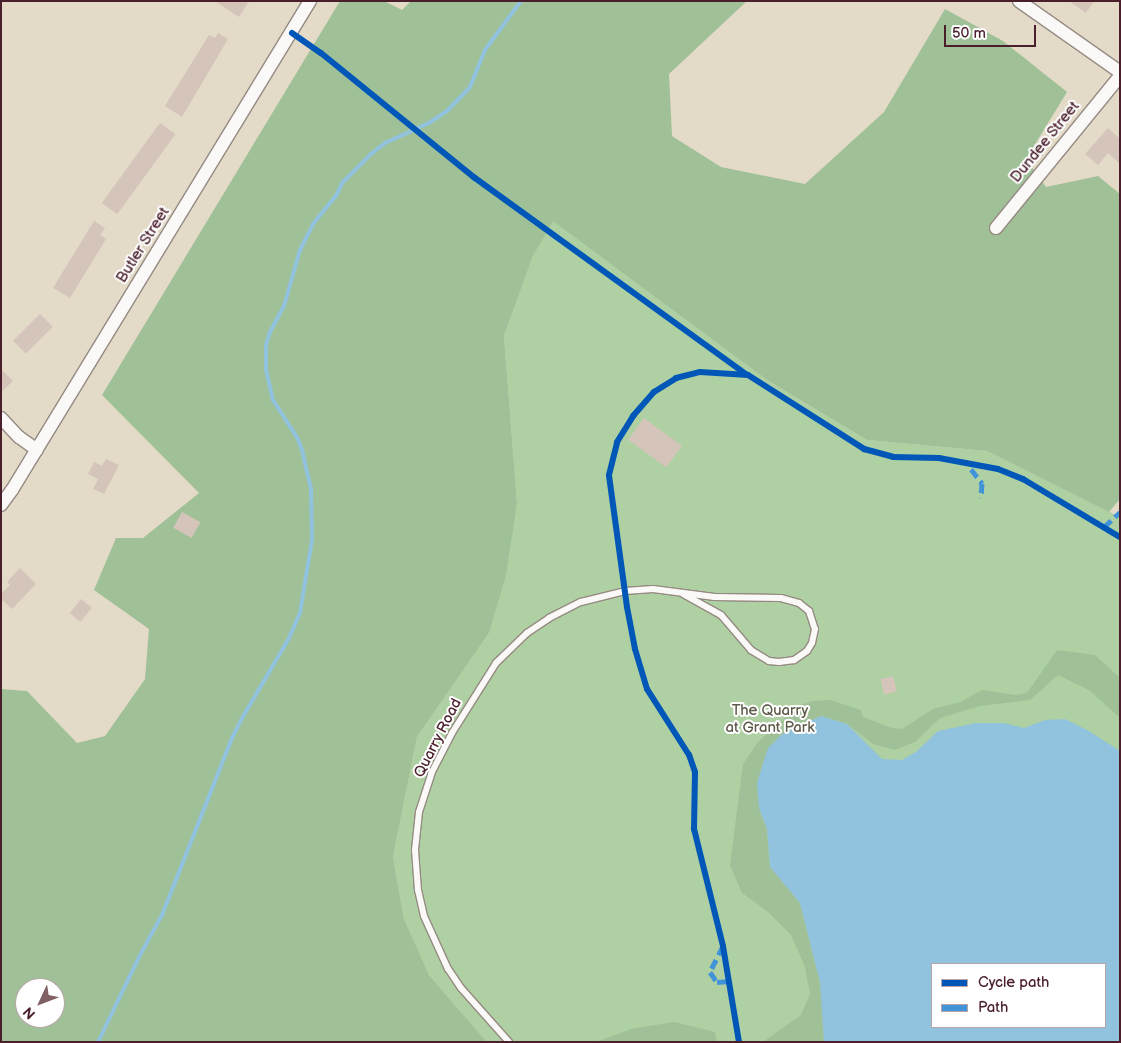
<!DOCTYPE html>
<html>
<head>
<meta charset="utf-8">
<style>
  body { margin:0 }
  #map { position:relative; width:1121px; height:1043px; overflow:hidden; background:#e3dac8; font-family:"Balsamiq Sans",sans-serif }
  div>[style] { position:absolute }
  .green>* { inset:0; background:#aed0a2 }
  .forest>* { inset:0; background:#a0c198 }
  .water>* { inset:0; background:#91c2de }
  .stream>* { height:4px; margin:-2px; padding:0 2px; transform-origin:2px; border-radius:2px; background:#91c2de }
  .building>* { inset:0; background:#d4c4b9; transform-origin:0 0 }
  .roads { filter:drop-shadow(1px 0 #958a83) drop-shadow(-1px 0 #958a83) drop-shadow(0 1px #958a83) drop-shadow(0 -1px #958a83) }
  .service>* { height:6px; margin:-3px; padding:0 3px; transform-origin:3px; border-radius:3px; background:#fbf9f7 }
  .minor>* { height:12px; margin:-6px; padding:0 6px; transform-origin:6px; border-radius:6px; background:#fbf9f7 }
  .quiet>* { height:5px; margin-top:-2.5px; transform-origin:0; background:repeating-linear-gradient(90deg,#4194d7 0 10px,transparent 0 15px) }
  .cycleway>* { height:6px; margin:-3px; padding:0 3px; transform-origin:3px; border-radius:3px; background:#0057b8 }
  span { translate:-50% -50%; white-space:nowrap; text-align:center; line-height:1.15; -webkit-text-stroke:4px #fff; paint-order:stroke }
  .street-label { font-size:15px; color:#4a1f2b }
  .park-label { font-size:15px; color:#5e5a4a }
  .frame { position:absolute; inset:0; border:2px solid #4a1f2b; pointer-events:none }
  .legend { position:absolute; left:931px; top:963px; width:175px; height:65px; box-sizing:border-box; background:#fff; border:1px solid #b7a5aa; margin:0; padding:6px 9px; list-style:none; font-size:15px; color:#4a1f2b }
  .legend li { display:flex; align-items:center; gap:10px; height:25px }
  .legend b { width:25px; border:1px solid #b7a5aa }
  .north { position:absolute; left:15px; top:978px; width:50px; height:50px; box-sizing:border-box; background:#fff; border:1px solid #b7a5aa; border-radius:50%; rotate:227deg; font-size:14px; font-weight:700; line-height:20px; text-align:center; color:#4a1f2b }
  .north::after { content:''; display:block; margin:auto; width:18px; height:22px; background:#806062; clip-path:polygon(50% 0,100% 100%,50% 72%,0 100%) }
  .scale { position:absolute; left:944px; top:25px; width:92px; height:22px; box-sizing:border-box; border:2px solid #4a1f2b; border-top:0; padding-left:6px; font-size:15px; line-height:18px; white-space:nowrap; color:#4a1f2b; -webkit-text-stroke:4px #fff; paint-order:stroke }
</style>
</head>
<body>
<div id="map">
  <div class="green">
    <i style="clip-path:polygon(evenodd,553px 220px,767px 380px,867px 440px,987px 451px,1120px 517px,1120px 1042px,487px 1042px,429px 975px,404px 920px,393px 857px,417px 737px,489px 633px,517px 503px,504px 336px,533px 256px,553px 220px,932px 964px,1105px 964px,1105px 1027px,932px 1027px,932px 964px)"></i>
  </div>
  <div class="forest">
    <i style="clip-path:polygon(evenodd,340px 1px,384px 1px,402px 10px,411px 1px,747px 1px,669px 74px,672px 136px,721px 167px,805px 184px,884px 112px,945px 9px,1003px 41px,1067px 92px,1026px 159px,1046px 187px,1098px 176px,1120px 194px,1120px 499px,1109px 512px,987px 451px,867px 440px,767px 380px,553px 221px,533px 256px,504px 336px,517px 503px,506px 575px,489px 633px,417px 737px,393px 857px,404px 919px,429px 975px,487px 1042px,1px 1042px,1px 689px,27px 691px,77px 743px,105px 736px,145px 679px,149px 629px,94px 590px,116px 538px,143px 538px,199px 493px,102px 395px,340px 1px,25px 988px,55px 988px,55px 1018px,25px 1018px,25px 988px)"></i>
    <i style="clip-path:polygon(1057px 650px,1095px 655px,1120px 678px,1120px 718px,1089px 690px,1058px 675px,1030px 700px,980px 706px,940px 718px,915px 742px,894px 750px,873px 744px,847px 724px,821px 716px,759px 808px,767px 829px,770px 867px,800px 903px,821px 986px,824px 1042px,763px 1042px,801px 1015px,810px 994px,805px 967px,791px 935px,768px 912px,742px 893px,730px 865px,743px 764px,758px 742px,800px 705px,812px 701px,830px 700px,861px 710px,863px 717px,892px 728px,902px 729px,933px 709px,960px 702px,982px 690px,1015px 695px,1027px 693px)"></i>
    <i style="clip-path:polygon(674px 1022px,715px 1032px,717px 1042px,596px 1042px,631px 1029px)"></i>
  </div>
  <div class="water">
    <i style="clip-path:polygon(evenodd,821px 716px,847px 724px,882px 759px,902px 760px,916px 752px,938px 731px,976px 723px,1004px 723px,1024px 728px,1045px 720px,1065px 719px,1089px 731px,1120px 751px,1120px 1042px,824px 1042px,820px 982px,800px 903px,770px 867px,767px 829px,759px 808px,757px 783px,768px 748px,781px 735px,821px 716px,932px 964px,1105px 964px,1105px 1027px,932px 1027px,932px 964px)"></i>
  </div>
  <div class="stream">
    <i style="left:98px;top:1042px;width:94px;rotate:-64.2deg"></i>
    <i style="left:139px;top:957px;width:48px;rotate:-61.3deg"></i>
    <i style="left:162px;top:915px;width:190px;rotate:-68.4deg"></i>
    <i style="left:232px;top:738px;width:28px;rotate:-63deg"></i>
    <i style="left:245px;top:713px;width:85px;rotate:-59.5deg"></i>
    <i style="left:288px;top:640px;width:30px;rotate:-66deg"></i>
    <i style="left:300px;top:613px;width:74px;rotate:-80.7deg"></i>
    <i style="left:312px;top:540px;width:51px;rotate:-91.1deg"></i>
    <i style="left:311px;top:489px;width:37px;rotate:-103deg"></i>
    <i style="left:303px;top:453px;width:15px;rotate:-110deg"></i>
    <i style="left:298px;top:439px;width:46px;rotate:-122.7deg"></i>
    <i style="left:273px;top:400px;width:31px;rotate:-103deg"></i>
    <i style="left:266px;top:370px;width:25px;rotate:-90deg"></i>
    <i style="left:266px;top:345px;width:14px;rotate:-73deg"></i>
    <i style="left:270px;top:332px;width:30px;rotate:-62deg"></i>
    <i style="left:284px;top:306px;width:58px;rotate:-74.1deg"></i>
    <i style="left:300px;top:250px;width:29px;rotate:-63deg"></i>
    <i style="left:313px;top:224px;width:36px;rotate:-51deg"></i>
    <i style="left:336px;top:196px;width:14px;rotate:-65deg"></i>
    <i style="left:342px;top:183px;width:41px;rotate:-45deg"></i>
    <i style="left:371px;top:154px;width:18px;rotate:-38deg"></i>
    <i style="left:385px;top:143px;width:48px;rotate:-24.4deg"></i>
    <i style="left:429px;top:123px;width:23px;rotate:-34deg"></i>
    <i style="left:448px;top:110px;width:32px;rotate:-46deg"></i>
    <i style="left:470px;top:87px;width:40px;rotate:-68deg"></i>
    <i style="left:485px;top:50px;width:61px;rotate:-53.7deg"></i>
  </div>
  <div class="building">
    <i style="clip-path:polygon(215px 1px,249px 1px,239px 17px)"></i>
    <i style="clip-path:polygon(1069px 1px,1094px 1px,1086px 13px)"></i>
    <i style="clip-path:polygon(218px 33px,228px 39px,182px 117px,165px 106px,209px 35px,215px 38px)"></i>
    <i style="left:160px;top:123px;width:19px;height:99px;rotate:36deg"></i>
    <i style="clip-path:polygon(1108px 128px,1120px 139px,1120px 164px,1108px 153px,1098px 165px,1085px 154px)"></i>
    <i style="clip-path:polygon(94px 221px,105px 228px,100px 235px,106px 239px,70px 298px,53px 288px)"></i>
    <i style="left:40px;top:314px;width:18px;height:38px;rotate:45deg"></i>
    <i style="clip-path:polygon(1px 369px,13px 381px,1px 392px)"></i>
    <i style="left:644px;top:418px;width:47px;height:27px;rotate:36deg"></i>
    <i style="clip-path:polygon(106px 459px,119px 465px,104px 494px,93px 489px,98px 479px,88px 474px,94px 462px,102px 466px)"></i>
    <i style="left:182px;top:512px;width:21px;height:18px;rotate:29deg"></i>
    <i style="clip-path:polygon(20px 568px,36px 584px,12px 609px,1px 599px,1px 594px,10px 585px,7px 582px)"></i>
    <i style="left:81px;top:599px;width:14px;height:18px;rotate:39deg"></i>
    <i style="left:893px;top:676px;width:16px;height:13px;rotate:76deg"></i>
  </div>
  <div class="roads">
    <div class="service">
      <i style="left:509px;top:1042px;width:72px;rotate:-131.6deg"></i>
      <i style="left:461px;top:988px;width:23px;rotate:-124deg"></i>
      <i style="left:448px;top:969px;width:58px;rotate:-114.4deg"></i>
      <i style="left:424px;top:916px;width:27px;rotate:-103deg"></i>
      <i style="left:418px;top:890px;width:40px;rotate:-94.3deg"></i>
      <i style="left:415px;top:850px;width:38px;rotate:-84deg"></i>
      <i style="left:419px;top:812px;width:40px;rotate:-72deg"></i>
      <i style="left:431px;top:774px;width:46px;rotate:-62.9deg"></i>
      <i style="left:452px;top:733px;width:83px;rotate:-57.8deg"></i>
      <i style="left:496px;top:663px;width:43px;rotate:-44.1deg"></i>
      <i style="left:527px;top:633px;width:27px;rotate:-34deg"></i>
      <i style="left:549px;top:618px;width:36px;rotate:-27deg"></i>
      <i style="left:581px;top:602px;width:45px;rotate:-14deg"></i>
      <i style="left:625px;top:591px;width:28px;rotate:-4deg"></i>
      <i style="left:653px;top:589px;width:62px;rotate:7.5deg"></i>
      <i style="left:714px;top:597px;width:67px;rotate:0.9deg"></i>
      <i style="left:781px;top:598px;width:19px;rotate:16deg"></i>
      <i style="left:799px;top:603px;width:13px;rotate:39deg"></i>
      <i style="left:809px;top:611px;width:19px;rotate:72deg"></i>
      <i style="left:815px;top:629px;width:14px;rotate:102deg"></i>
      <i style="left:812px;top:643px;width:9px;rotate:122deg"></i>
      <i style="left:807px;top:651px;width:16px;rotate:145deg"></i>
      <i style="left:794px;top:660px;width:15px;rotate:172deg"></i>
      <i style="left:779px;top:662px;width:10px;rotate:-174deg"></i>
      <i style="left:769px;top:661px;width:21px;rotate:-149deg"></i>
      <i style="left:751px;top:650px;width:46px;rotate:-130.6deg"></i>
      <i style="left:721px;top:615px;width:43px;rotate:-151.1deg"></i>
    </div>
    <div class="minor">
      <i style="left:1019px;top:1px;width:123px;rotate:35.1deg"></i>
      <i style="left:996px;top:228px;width:196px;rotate:-50.8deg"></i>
      <i style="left:1px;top:418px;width:26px;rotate:47deg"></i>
      <i style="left:19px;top:437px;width:22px;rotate:36deg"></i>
      <i style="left:1px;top:505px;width:19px;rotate:-54deg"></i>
      <i style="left:12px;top:490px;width:573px;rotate:-58.64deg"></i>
    </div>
  </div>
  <div class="quiet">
    <i style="left:971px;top:469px;width:18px;rotate:52deg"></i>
    <i style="left:982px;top:483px;width:15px;rotate:94deg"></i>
    <i style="left:1104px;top:527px;width:22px;rotate:-43deg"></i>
    <i style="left:723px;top:946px;width:29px;rotate:117deg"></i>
    <i style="left:710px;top:972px;width:12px;rotate:55deg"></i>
    <i style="left:717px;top:982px;width:13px;rotate:-4deg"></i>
  </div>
  <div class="cycleway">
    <i style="left:292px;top:33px;width:35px;rotate:35deg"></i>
    <i style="left:321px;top:53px;width:198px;rotate:39.1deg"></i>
    <i style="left:475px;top:178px;width:334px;rotate:35.9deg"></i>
    <i style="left:739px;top:1042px;width:97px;rotate:-99.5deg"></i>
    <i style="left:723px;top:946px;width:121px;rotate:-103.9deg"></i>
    <i style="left:694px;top:829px;width:57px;rotate:-89deg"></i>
    <i style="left:695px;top:772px;width:18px;rotate:-109deg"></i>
    <i style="left:689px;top:755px;width:78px;rotate:-122.5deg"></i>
    <i style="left:647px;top:689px;width:42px;rotate:-106.7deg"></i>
    <i style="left:635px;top:649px;width:43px;rotate:-100.8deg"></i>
    <i style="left:627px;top:607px;width:133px;rotate:-97.8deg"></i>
    <i style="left:609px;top:475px;width:34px;rotate:-76deg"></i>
    <i style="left:617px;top:442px;width:31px;rotate:-58deg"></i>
    <i style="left:633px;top:416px;width:32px;rotate:-49deg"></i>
    <i style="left:654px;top:392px;width:26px;rotate:-32deg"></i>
    <i style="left:676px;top:378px;width:25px;rotate:-14deg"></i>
    <i style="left:700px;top:372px;width:48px;rotate:3.6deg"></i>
    <i style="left:748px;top:375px;width:138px;rotate:32.5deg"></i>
    <i style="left:864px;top:449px;width:30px;rotate:15deg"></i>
    <i style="left:893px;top:457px;width:46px;rotate:1.2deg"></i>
    <i style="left:939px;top:458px;width:60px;rotate:10.6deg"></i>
    <i style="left:998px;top:469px;width:27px;rotate:22deg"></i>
    <i style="left:1023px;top:479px;width:113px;rotate:30.9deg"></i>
  </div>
  <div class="street-label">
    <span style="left:1045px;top:142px;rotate:-51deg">Dundee Street</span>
    <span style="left:143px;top:245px;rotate:-58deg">Butler Street</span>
    <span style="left:438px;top:738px;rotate:-63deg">Quarry Road</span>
  </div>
  <div class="park-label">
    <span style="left:770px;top:719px">The Quarry<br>at Grant Park</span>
  </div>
  <div class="frame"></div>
  <ul class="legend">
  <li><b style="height:6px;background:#0057b8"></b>Cycle path</li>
  <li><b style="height:6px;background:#4194d7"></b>Path</li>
  </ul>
  <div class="north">N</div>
  <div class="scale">50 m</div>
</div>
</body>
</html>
